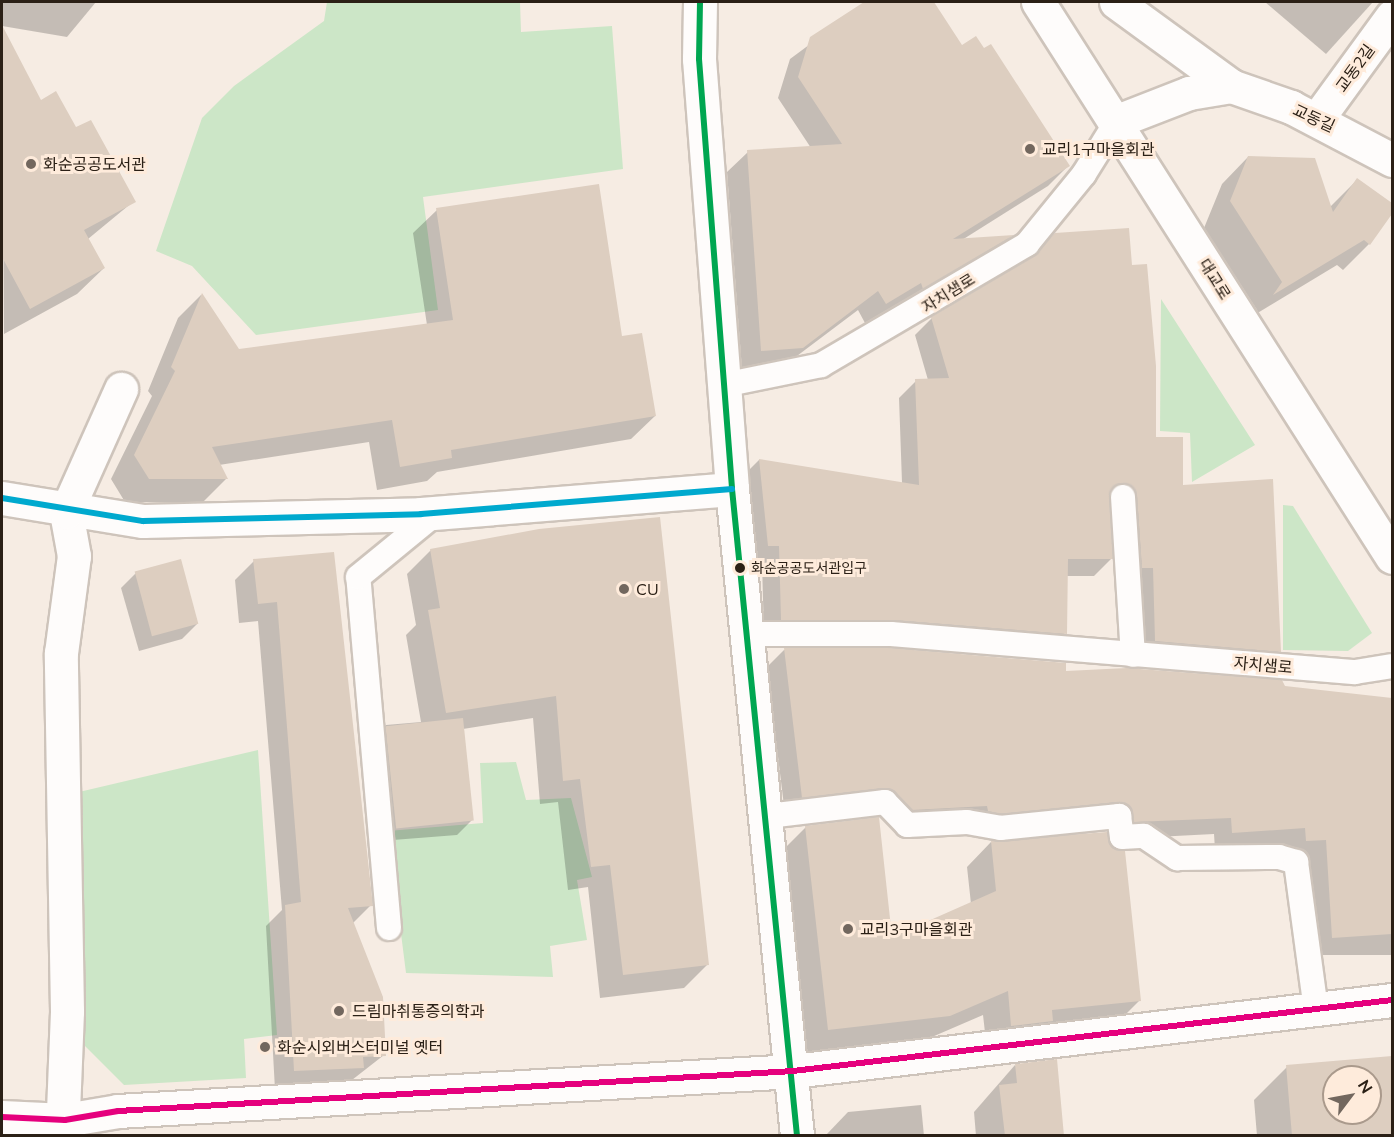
<!DOCTYPE html>
<html>
<head>
<meta charset="utf-8">
<style>
  body { margin:0 }
  #map { position:relative; width:1394px; height:1137px; overflow:hidden; background:#f6ece3; font-family:Mulish,"Noto Sans KR",sans-serif }
  div>[style] { position:absolute }
  .green>* { inset:0; background:#cce6c7 }
  .shadow>* { inset:0; background:#0003 }
  .building>* { inset:0; background:#ddcec0; transform-origin:0 0 }
  .roads { filter:drop-shadow(2px 0 #cec4bb) drop-shadow(-2px 0 #cec4bb) drop-shadow(0 2px #cec4bb) drop-shadow(0 -2px #cec4bb) }
  .service>* { height:24px; margin:-12px; padding:0 12px; transform-origin:12px; border-radius:12px; background:#fefcfb }
  .minor>* { height:33px; margin:-16.5px; padding:0 16.5px; transform-origin:16.5px; border-radius:16.5px; background:#fefcfb }
  .tertiary>* { height:33px; margin:-16.5px; padding:0 16.5px; transform-origin:16.5px; border-radius:16.5px; background:#fefcfb }
  .bus-1>* { height:6px; margin:-3px; padding:0 3px; transform-origin:3px; border-radius:3px; background:#00a651 }
  .bus-2>* { height:6px; margin:-3px; padding:0 3px; transform-origin:3px; border-radius:3px; background:#00a9ce }
  .bus-3>* { height:6px; margin:-3px; padding:0 3px; transform-origin:3px; border-radius:3px; background:#e5007d }
  .dots>* { width:16px; height:16px; translate:-50% -50%; box-sizing:border-box; border:3px solid #feebdb; border-radius:50% }
  span { translate:-50% -50%; white-space:nowrap; text-align:center; line-height:1.15; -webkit-text-stroke:6px #feebdb; paint-order:stroke }
  .bus-label { font-size:14px; color:#2b2016 }
  .left { translate:0 -50%; text-align:left }
  .street-label { font-size:16px; color:#2b2016 }
  .poi-label { font-size:16px; color:#2b2016 }
  .frame { position:absolute; inset:0; border:3px solid #2b2016; pointer-events:none }
  .north { position:absolute; left:1322px; top:1065px; width:60px; height:60px; box-sizing:border-box; background:#feebdb; border:2px solid #aa9a8c; border-radius:50%; rotate:58deg; font-size:16px; font-weight:700; line-height:24px; text-align:center; color:#2b2016 }
  .north::after { content:''; display:block; margin:auto; width:21px; height:27px; background:#72675e; clip-path:polygon(50% 0,100% 100%,50% 72%,0 100%) }
</style>
</head>
<body>
<div id="map">
  <div class="green">
    <i style="clip-path:polygon(327px 2px,520px 2px,521px 32px,612px 26px,623px 169px,423px 197px,438px 310px,256px 335px,192px 266px,156px 251px,202px 118px,234px 86px,324px 21px)"></i>
    <i style="clip-path:polygon(1161px 299px,1255px 445px,1192px 482px,1190px 433px,1160px 431px)"></i>
    <i style="clip-path:polygon(1283px 505px,1293px 506px,1372px 633px,1348px 651px,1283px 650px)"></i>
    <i style="clip-path:polygon(258px 750px,277px 1035px,244px 1039px,246px 1078px,124px 1085px,85px 1046px,79px 792px)"></i>
    <i style="clip-path:polygon(516px 762px,526px 800px,571px 798px,592px 877px,577px 880px,587px 940px,550px 946px,553px 977px,406px 973px,388px 831px,483px 823px,480px 763px)"></i>
  </div>
  <div class="shadow">
    <i style="clip-path:polygon(2px 2px,96px 2px,67px 37px,2px 26px)"></i>
    <i style="clip-path:polygon(867px 2px,932px 2px,962px 47px,1068px 166px,1048px 186px,962px 240px,1010px 237px,992px 255px,902px 308px,901px 302px,865px 323px,858px 310px,781px 368px,742px 370px,727px 172px,748px 152px,811px 148px,778px 98px,790px 59px)"></i>
    <i style="clip-path:polygon(1265px 2px,1373px 2px,1326px 54px)"></i>
    <i style="clip-path:polygon(2px 29px,41px 102px,75px 129px,134px 201px,88px 239px,104px 268px,77px 294px,4px 334px)"></i>
    <i style="clip-path:polygon(1248px 157px,1330px 207px,1357px 180px,1392px 205px,1369px 244px,1343px 270px,1337px 265px,1251px 317px,1257px 310px,1204px 228px,1222px 184px)"></i>
    <i style="clip-path:polygon(437px 210px,620px 338px,655px 416px,631px 439px,437px 472px,427px 481px,377px 490px,369px 442px,219px 465px,226px 479px,203px 502px,125px 502px,111px 479px,152px 396px,148px 391px,178px 318px,201px 295px,238px 350px,427px 325px,413px 233px)"></i>
    <i style="clip-path:polygon(1055px 234px,1131px 266px,1154px 438px,1279px 651px,1262px 668px,1138px 658px,1118px 507px,1108px 501px,1111px 559px,1094px 576px,1067px 576px,1065px 633px,1048px 651px,764px 636px,762px 563px,751px 563px,742px 477px,759px 460px,902px 483px,899px 398px,916px 381px,928px 380px,915px 335px,932px 318px,1030px 260px)"></i>
    <i style="clip-path:polygon(539px 530px,707px 965px,684px 988px,600px 998px,588px 887px,568px 890px,558px 802px,540px 804px,533px 718px,463px 729px,472px 820px,457px 835px,380px 841px,371px 740px,386px 725px,421px 722px,406px 635px,416px 625px,407px 574px,431px 550px)"></i>
    <i style="clip-path:polygon(332px 554px,371px 905px,352px 924px,384px 1055px,343px 1087px,275px 1090px,266px 926px,282px 910px,258px 621px,239px 623px,235px 580px,254px 561px)"></i>
    <i style="clip-path:polygon(136px 573px,197px 624px,182px 639px,139px 651px,121px 588px)"></i>
    <i style="clip-path:polygon(784px 650px,1392px 699px,1392px 955px,1315px 955px,1309px 856px,1289px 858px,1288px 845px,1215px 850px,1214px 834px,1117px 839px,1113px 824px,894px 826px,866px 805px,785px 814px,767px 667px)"></i>
    <i style="clip-path:polygon(806px 827px,891px 939px,971px 904px,967px 867px,991px 842px,1140px 1000px,1115px 1025px,987px 1050px,983px 1015px,925px 1040px,804px 1054px,781px 852px)"></i>
    <i style="clip-path:polygon(evenodd,1392px 1057px,1392px 1136px,1257px 1136px,1254px 1100px,1287px 1067px,1392px 1057px,1334px 1077px,1370px 1077px,1370px 1113px,1334px 1113px,1334px 1077px)"></i>
    <i style="clip-path:polygon(1015px 1065px,1063px 1136px,976px 1136px,974px 1112px)"></i>
    <i style="clip-path:polygon(921px 1105px,924px 1136px,825px 1136px,848px 1112px)"></i>
  </div>
  <div class="building">
    <i style="clip-path:polygon(864px 2px,934px 2px,962px 45px,976px 36px,984px 48px,991px 44px,1070px 166px,953px 239px,1014px 235px,923px 289px,921px 283px,886px 304px,878px 291px,803px 348px,761px 351px,747px 150px,842px 144px,798px 77px,810px 37px)"></i>
    <i style="clip-path:polygon(2px 25px,41px 100px,56px 91px,76px 127px,91px 120px,136px 202px,84px 230px,105px 268px,30px 309px,2px 257px)"></i>
    <i style="clip-path:polygon(1248px 156px,1315px 158px,1333px 212px,1357px 178px,1392px 203px,1392px 214px,1370px 245px,1364px 240px,1273px 295px,1282px 282px,1230px 201px)"></i>
    <i style="clip-path:polygon(599px 184px,622px 336px,642px 333px,656px 416px,451px 450px,452px 458px,400px 467px,392px 420px,212px 447px,228px 479px,149px 479px,134px 455px,175px 371px,171px 367px,202px 293px,239px 349px,453px 320px,436px 208px)"></i>
    <i style="clip-path:polygon(1129px 228px,1132px 265px,1147px 264px,1156px 366px,1156px 437px,1183px 437px,1183px 485px,1273px 479px,1281px 652px,1155px 641px,1153px 568px,1142px 568px,1137px 496px,1123px 483px,1109px 497px,1113px 559px,1068px 559px,1067px 634px,892px 620px,781px 620px,779px 546px,768px 546px,759px 459px,919px 485px,915px 379px,949px 378px,931px 317px,1034px 256px,1055px 233px)"></i>
    <i style="clip-path:polygon(660px 517px,709px 965px,623px 975px,610px 865px,591px 867px,580px 779px,563px 781px,556px 696px,446px 713px,428px 610px,440px 608px,430px 549px,539px 529px)"></i>
    <i style="clip-path:polygon(334px 552px,373px 906px,348px 908px,383px 997px,386px 1056px,363px 1057px,364px 1068px,294px 1071px,285px 905px,301px 902px,277px 602px,258px 604px,253px 559px)"></i>
    <i style="left:181px;top:559px;width:67px;height:48px;rotate:75deg"></i>
    <i style="clip-path:polygon(784px 648px,890px 648px,1066px 663px,1066px 671px,1127px 668px,1282px 680px,1285px 686px,1392px 698px,1392px 934px,1332px 938px,1326px 840px,1306px 841px,1305px 828px,1232px 833px,1231px 818px,1134px 822px,1130px 807px,1118px 802px,1001px 814px,988px 811px,987px 806px,912px 810px,884px 788px,802px 798px)"></i>
    <i style="left:463px;top:718px;width:103px;height:78px;rotate:84deg"></i>
    <i style="clip-path:polygon(879px 817px,892px 937px,996px 891px,991px 841px,1107px 832px,1111px 846px,1125px 851px,1141px 1001px,1052px 1010px,1053px 1021px,1011px 1026px,1008px 991px,950px 1016px,828px 1030px,805px 826px)"></i>
    <i style="clip-path:polygon(evenodd,1392px 1056px,1392px 1136px,1292px 1136px,1286px 1065px,1392px 1056px,1334px 1077px,1370px 1077px,1370px 1113px,1334px 1113px,1334px 1077px)"></i>
    <i style="clip-path:polygon(1057px 1059px,1064px 1136px,1005px 1136px,999px 1085px,1017px 1083px,1015px 1064px)"></i>
  </div>
  <div class="roads">
    <div class="service">
      <i style="left:723px;top:385px;width:100px;rotate:-11.5deg"></i>
      <i style="left:821px;top:365px;width:239px;rotate:-30.4deg"></i>
      <i style="left:1027px;top:244px;width:90px;rotate:-50.8deg"></i>
      <i style="left:1084px;top:174px;width:62px;rotate:-58.1deg"></i>
      <i style="left:1123px;top:497px;width:158px;rotate:86.4deg"></i>
      <i style="left:746px;top:634px;width:145px"></i>
      <i style="left:891px;top:634px;width:466px;rotate:4.7deg"></i>
      <i style="left:1355px;top:672px;width:37px;rotate:-9deg"></i>
      <i style="left:768px;top:816px;width:118px;rotate:-6.8deg"></i>
      <i style="left:885px;top:802px;width:32px;rotate:46deg"></i>
      <i style="left:907px;top:825px;width:60px;rotate:-2.9deg"></i>
      <i style="left:967px;top:822px;width:34px;rotate:10deg"></i>
      <i style="left:1000px;top:828px;width:120px;rotate:-5.8deg"></i>
      <i style="left:1119px;top:816px;width:21px;rotate:82deg"></i>
      <i style="left:1122px;top:837px;width:22px;rotate:-3deg"></i>
      <i style="left:1144px;top:836px;width:40px;rotate:34deg"></i>
      <i style="left:1177px;top:858px;width:102px;rotate:-0.6deg"></i>
      <i style="left:1279px;top:857px;width:18px;rotate:16deg"></i>
      <i style="left:1296px;top:862px;width:148px;rotate:82.3deg"></i>
      <i style="left:389px;top:928px;width:352px;rotate:-95deg"></i>
      <i style="left:358px;top:577px;width:106px;rotate:-39.3deg"></i>
    </div>
    <div class="minor">
      <i style="left:1116px;top:2px;width:142px;rotate:36.1deg"></i>
      <i style="left:1317px;top:119px;width:127px;rotate:-53.9deg"></i>
      <i style="left:1117px;top:121px;width:77px;rotate:-21.3deg"></i>
      <i style="left:1189px;top:93px;width:43px;rotate:-9.5deg"></i>
      <i style="left:1231px;top:86px;width:64px;rotate:19.3deg"></i>
      <i style="left:1291px;top:107px;width:114px;rotate:27.7deg"></i>
      <i style="left:2px;top:498px;width:143px;rotate:9.3deg"></i>
      <i style="left:143px;top:521px;width:278px;rotate:-1.4deg"></i>
      <i style="left:421px;top:514px;width:312px;rotate:-4.6deg"></i>
      <i style="left:2px;top:1117px;width:63px;rotate:2.7deg"></i>
      <i style="left:65px;top:1120px;width:54px;rotate:-9.6deg"></i>
      <i style="left:118px;top:1111px;width:676px;rotate:-3.39deg"></i>
      <i style="left:793px;top:1071px;width:603px;rotate:-6.76deg"></i>
      <i style="left:62px;top:1136px;width:125px;rotate:-87.7deg"></i>
      <i style="left:67px;top:1011px;width:358px;rotate:-91deg"></i>
      <i style="left:61px;top:653px;width:98px;rotate:-82.4deg"></i>
      <i style="left:74px;top:556px;width:45px;rotate:-100.3deg"></i>
      <i style="left:66px;top:512px;width:135px;rotate:-65.9deg"></i>
    </div>
    <div class="tertiary">
      <i style="left:700px;top:2px;width:57px;rotate:91deg"></i>
      <i style="left:699px;top:59px;width:431px;rotate:85.6deg"></i>
      <i style="left:732px;top:489px;width:650px;rotate:84.26deg"></i>
      <i style="left:1038px;top:2px;width:658px;rotate:57.47deg"></i>
    </div>
  </div>
  <div class="bus-1">
    <i style="left:700px;top:2px;width:57px;rotate:91deg"></i>
    <i style="left:699px;top:59px;width:431px;rotate:85.6deg"></i>
    <i style="left:732px;top:489px;width:650px;rotate:84.26deg"></i>
  </div>
  <div class="bus-2">
    <i style="left:2px;top:498px;width:143px;rotate:9.3deg"></i>
    <i style="left:143px;top:521px;width:278px;rotate:-1.4deg"></i>
    <i style="left:421px;top:514px;width:312px;rotate:-4.6deg"></i>
  </div>
  <div class="bus-3">
    <i style="left:2px;top:1117px;width:63px;rotate:2.7deg"></i>
    <i style="left:65px;top:1120px;width:54px;rotate:-9.6deg"></i>
    <i style="left:118px;top:1111px;width:676px;rotate:-3.39deg"></i>
    <i style="left:793px;top:1071px;width:603px;rotate:-6.76deg"></i>
  </div>
  <div class="dots">
    <i style="left:1030px;top:149px;background:#72675e"></i>
    <i style="left:31px;top:164px;background:#72675e"></i>
    <i style="left:740px;top:568px;background:#2b2016"></i>
    <i style="left:624px;top:589px;background:#72675e"></i>
    <i style="left:848px;top:929px;background:#72675e"></i>
    <i style="left:339px;top:1011px;background:#72675e"></i>
    <i style="left:265px;top:1047px;background:#72675e"></i>
  </div>
  <div class="bus-label">
    <span class="left" style="left:751px;top:568px">화순공공도서관입구</span>
  </div>
  <div class="street-label">
    <span style="left:1355px;top:68px;rotate:-54deg">교동2길</span>
    <span style="left:1314px;top:118px;rotate:25deg">교동길</span>
    <span style="left:1215px;top:279px;rotate:58deg">대교로</span>
    <span style="left:948px;top:293px;rotate:-32deg">자치샘로</span>
    <span style="left:1263px;top:665px;rotate:5deg">자치샘로</span>
  </div>
  <div class="poi-label">
    <span class="left" style="left:1042px;top:149px">교리1구마을회관</span>
    <span class="left" style="left:43px;top:164px">화순공공도서관</span>
    <span class="left" style="left:636px;top:589px">CU</span>
    <span class="left" style="left:860px;top:929px">교리3구마을회관</span>
    <span class="left" style="left:352px;top:1011px">드림마취통증의학과</span>
    <span class="left" style="left:277px;top:1047px">화순시외버스터미널 옛터</span>
  </div>
  <div class="frame"></div>
  <div class="north">N</div>
</div>
</body>
</html>
